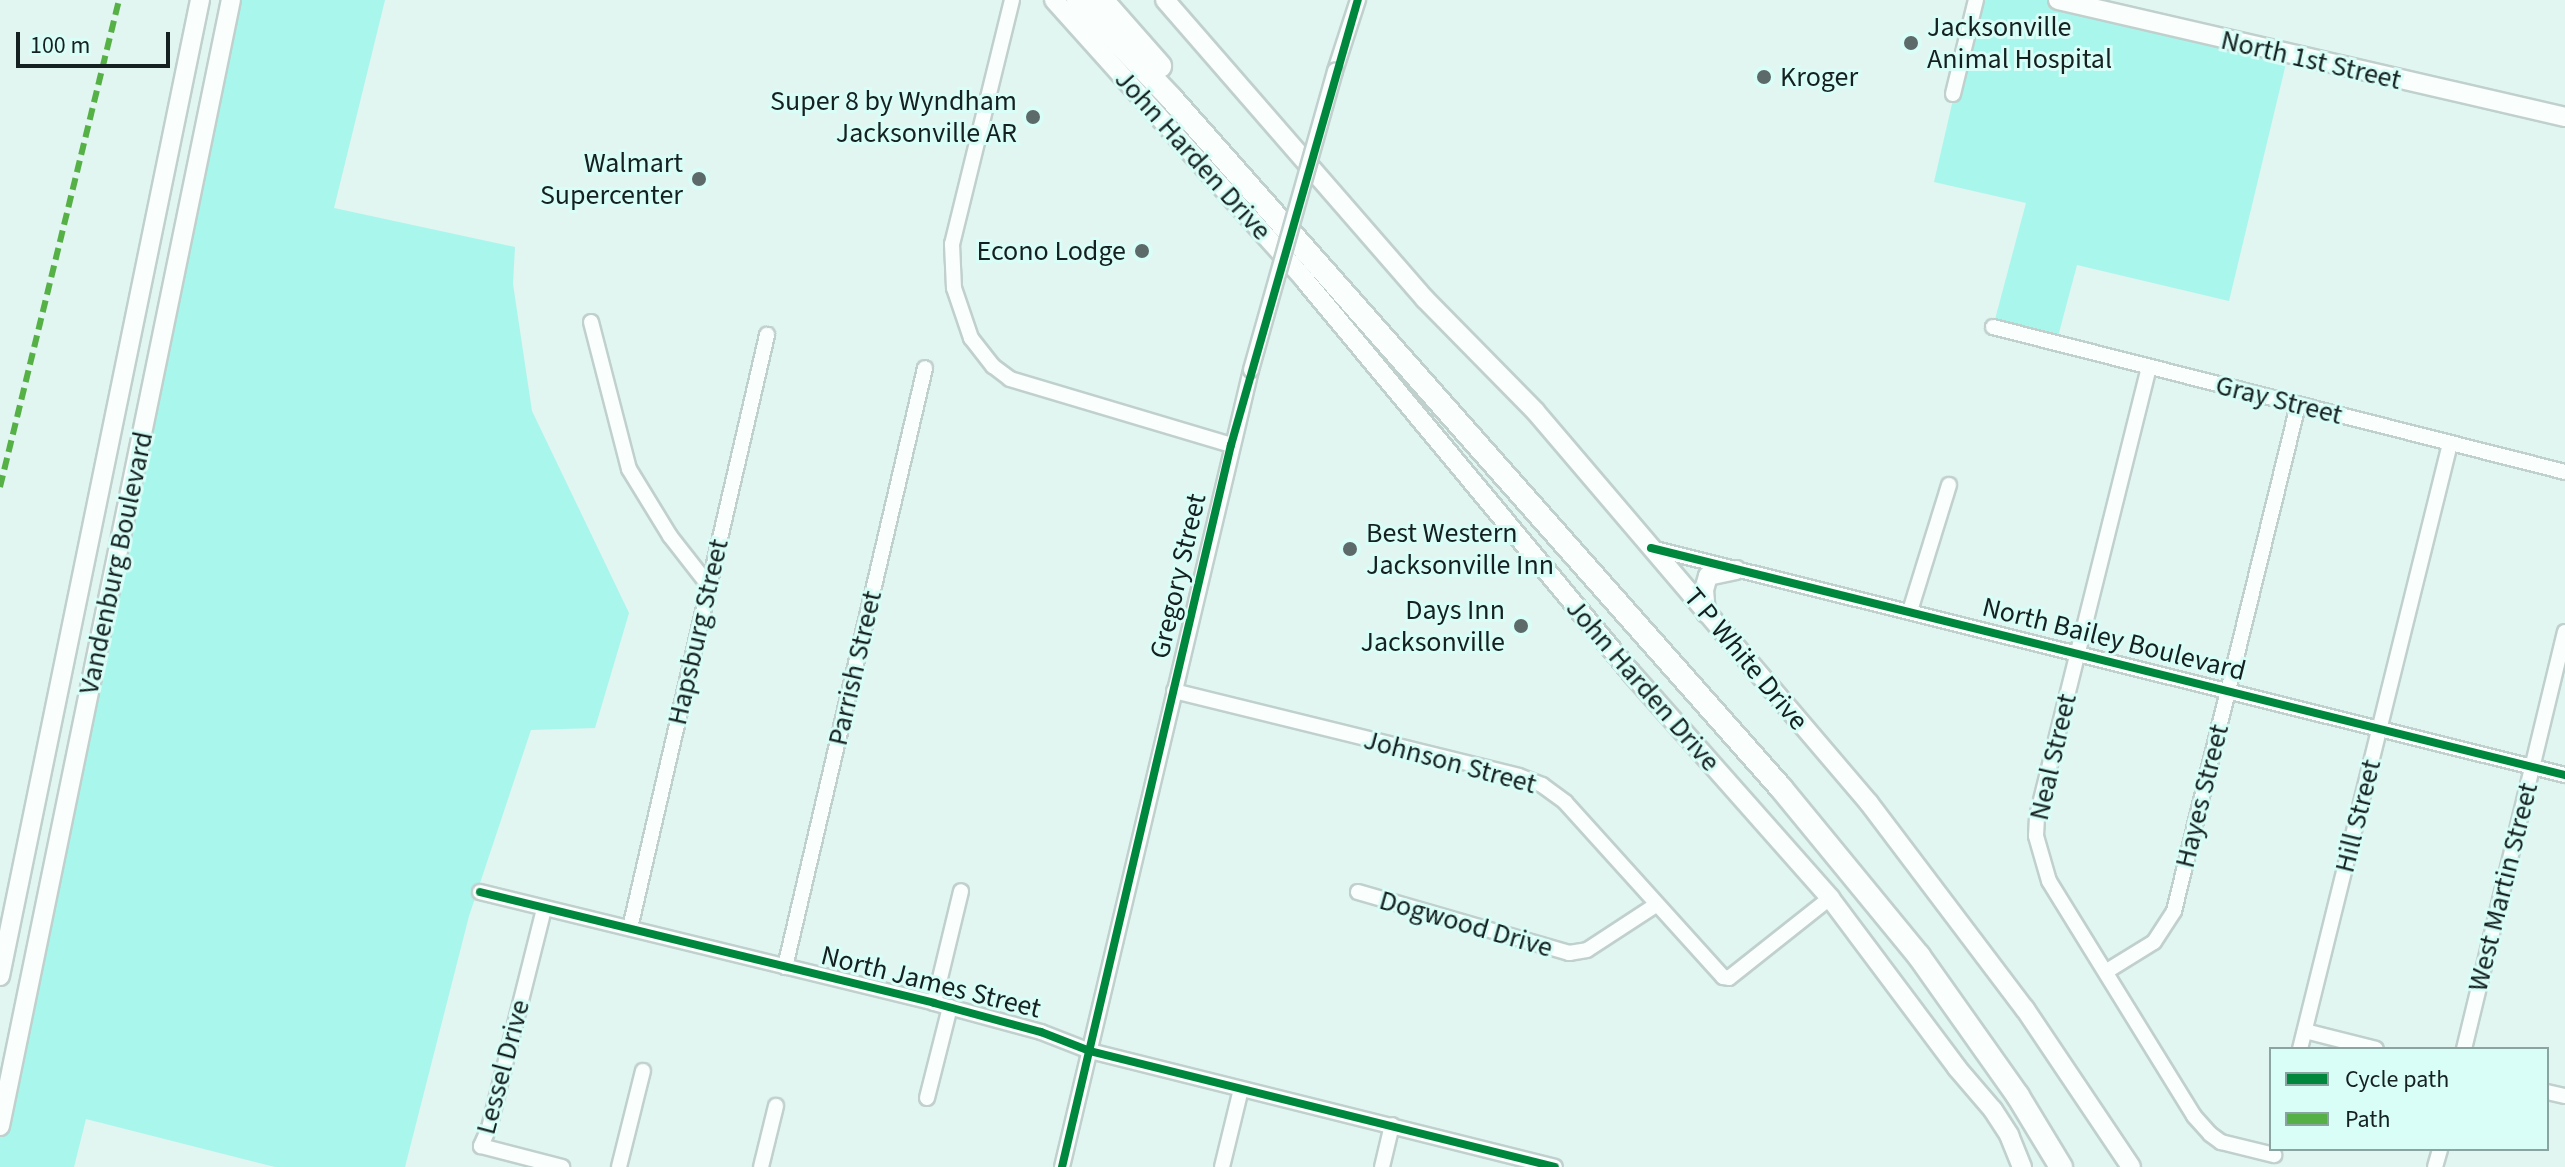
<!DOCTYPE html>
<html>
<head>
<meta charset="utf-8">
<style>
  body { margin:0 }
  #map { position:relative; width:2565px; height:1167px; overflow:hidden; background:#e1f5f1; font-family:"Source Sans 3",sans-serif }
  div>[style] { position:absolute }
  .green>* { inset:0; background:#a9f6ed }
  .roads { filter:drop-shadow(2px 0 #c0d0cd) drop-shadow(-2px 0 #c0d0cd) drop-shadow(0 2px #c0d0cd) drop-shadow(0 -2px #c0d0cd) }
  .minor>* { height:14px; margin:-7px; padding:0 7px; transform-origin:7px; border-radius:7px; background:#fafefd }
  .major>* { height:18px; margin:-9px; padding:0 9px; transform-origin:9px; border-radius:9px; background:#fafefd }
  .highway>* { height:22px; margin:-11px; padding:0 11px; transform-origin:11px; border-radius:11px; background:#fafefd }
  .bridges { filter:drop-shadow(2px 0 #c0d0cd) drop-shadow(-2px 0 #c0d0cd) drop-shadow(0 2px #c0d0cd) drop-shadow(0 -2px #c0d0cd) }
  .minor-bridge>* { height:14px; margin:-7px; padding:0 7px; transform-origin:7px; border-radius:7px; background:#fafefd }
  .quiet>* { height:6px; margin-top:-3px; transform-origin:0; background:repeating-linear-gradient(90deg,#55b145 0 12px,transparent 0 18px) }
  .cycleway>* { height:8px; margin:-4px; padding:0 4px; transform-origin:4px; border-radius:4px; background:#00873e }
  .dots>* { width:22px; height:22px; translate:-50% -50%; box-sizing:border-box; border:4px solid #d9fdf7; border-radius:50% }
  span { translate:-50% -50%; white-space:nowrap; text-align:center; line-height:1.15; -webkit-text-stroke:6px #d9fdf7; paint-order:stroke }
  .poi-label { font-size:28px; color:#142120 }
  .left { translate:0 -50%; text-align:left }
  .right { translate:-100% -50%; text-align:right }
  .street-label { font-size:28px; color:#142120 }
  .legend { position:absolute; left:2269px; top:1047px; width:280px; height:104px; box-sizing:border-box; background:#d9fdf7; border:2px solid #8aa5a1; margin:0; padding:10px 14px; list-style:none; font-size:24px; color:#142120 }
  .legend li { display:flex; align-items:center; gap:16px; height:40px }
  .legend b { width:40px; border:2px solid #8aa5a1 }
  .scale { position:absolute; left:16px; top:32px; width:154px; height:36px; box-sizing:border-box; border:4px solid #142120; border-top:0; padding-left:10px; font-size:24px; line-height:28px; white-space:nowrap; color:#142120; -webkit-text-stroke:6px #d9fdf7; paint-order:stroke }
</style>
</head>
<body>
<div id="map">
  <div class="green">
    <i style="clip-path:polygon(231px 0,385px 0,334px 208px,515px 247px,513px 284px,532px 411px,629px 613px,595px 728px,531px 730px,469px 916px,405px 1167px,275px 1167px,86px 1119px,74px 1167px,0 1167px,0 1126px)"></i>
    <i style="clip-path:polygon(1976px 0,2058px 0,2288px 55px,2229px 301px,2077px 265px,2056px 344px,1993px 327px,2026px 203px,1934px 182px)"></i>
  </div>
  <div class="roads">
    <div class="minor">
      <i style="left:1012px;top:0;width:251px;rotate:103.8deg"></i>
      <i style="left:952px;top:244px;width:44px;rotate:87.4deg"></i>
      <i style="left:954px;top:288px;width:53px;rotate:71.2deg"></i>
      <i style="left:971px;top:338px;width:36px;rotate:52deg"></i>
      <i style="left:993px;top:366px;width:21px;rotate:37deg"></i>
      <i style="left:1010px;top:379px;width:231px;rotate:16.6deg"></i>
      <i style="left:1335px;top:71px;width:75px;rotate:-72.1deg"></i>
      <i style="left:1953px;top:94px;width:97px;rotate:-76.3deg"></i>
      <i style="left:591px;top:322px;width:152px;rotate:75.5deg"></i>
      <i style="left:629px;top:469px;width:79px;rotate:58.5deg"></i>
      <i style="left:670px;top:536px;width:63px;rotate:52deg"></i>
      <i style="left:1993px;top:327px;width:590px;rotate:14.22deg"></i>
      <i style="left:2149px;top:367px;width:464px;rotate:104deg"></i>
      <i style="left:2037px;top:817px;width:19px;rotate:93deg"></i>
      <i style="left:2036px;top:836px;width:47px;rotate:73.9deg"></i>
      <i style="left:2049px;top:881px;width:276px;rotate:58.3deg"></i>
      <i style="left:2194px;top:1116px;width:24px;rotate:48deg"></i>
      <i style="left:2210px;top:1134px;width:14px;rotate:36deg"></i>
      <i style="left:2221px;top:1142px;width:55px;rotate:13.8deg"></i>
      <i style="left:1651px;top:548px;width:942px;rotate:13.95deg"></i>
      <i style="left:1910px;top:611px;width:132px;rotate:-72.8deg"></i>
      <i style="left:1174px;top:691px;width:355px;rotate:13.8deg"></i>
      <i style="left:1519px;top:776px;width:25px;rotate:21deg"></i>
      <i style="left:1542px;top:785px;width:29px;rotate:36deg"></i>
      <i style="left:1565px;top:802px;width:236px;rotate:47.9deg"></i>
      <i style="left:1723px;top:977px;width:6px;rotate:9deg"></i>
      <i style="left:1729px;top:978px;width:129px;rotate:-38.4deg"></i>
      <i style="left:480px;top:892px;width:467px;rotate:13.7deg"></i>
      <i style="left:934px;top:1003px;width:111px;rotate:15.2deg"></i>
      <i style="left:1041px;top:1032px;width:53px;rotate:21.2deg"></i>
      <i style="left:1090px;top:1051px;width:479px;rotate:14deg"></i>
      <i style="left:1358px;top:892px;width:220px;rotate:16.1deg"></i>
      <i style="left:1569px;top:953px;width:18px;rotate:-9deg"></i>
      <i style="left:1587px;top:950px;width:82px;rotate:-33.1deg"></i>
      <i style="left:544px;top:909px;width:226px;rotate:104.1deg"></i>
      <i style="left:489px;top:1128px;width:20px;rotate:114deg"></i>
      <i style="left:481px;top:1146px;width:84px;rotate:14.5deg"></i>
      <i style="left:630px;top:928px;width:609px;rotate:-76.99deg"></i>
      <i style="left:785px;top:967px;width:615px;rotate:-76.84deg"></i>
      <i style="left:2107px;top:971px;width:55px;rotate:-31.7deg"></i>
      <i style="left:2154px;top:942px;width:37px;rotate:-57deg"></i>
      <i style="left:2174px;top:911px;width:521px;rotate:-76.23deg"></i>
      <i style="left:934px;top:1003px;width:115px;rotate:-76.4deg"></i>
      <i style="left:2305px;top:1031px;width:73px;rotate:14.2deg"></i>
      <i style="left:2300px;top:1049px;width:623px;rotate:-76.08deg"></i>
      <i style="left:2464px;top:1049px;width:429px;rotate:-76.4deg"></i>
      <i style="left:2547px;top:1092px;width:18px;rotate:13deg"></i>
      <i style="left:927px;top:1098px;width:94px;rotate:-75.8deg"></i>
      <i style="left:619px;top:1167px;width:99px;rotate:-76deg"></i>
      <i style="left:761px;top:1167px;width:63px;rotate:-76.2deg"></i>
      <i style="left:1062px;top:1167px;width:819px;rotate:-76.66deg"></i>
      <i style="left:1222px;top:1167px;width:80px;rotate:-76.3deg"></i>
      <i style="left:1382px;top:1167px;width:43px;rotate:-76.6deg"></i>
      <i style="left:2435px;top:1167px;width:19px;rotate:-74deg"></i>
    </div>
    <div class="major">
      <i style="left:1054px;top:0;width:375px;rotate:48.1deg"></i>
      <i style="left:1304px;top:279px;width:515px;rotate:50.28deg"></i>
      <i style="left:1633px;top:675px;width:298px;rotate:48.5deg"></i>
      <i style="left:1830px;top:898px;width:212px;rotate:53.2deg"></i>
      <i style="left:1957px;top:1068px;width:55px;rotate:49.4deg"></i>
      <i style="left:1993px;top:1110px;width:30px;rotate:57deg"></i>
      <i style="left:2009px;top:1135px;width:35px;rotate:68deg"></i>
      <i style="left:1165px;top:0;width:396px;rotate:49deg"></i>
      <i style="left:1425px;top:299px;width:157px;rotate:45.5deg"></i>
      <i style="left:1535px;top:411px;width:515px;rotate:49.57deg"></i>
      <i style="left:1869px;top:803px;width:258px;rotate:52.9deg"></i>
      <i style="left:2025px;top:1009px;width:190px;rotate:56.1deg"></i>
      <i style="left:2058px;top:0;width:520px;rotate:12.99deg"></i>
      <i style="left:1706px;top:613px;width:23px;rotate:-95deg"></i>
      <i style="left:1704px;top:590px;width:15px;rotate:-74deg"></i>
      <i style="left:1708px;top:576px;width:29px;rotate:-12deg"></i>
      <i style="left:0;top:976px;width:996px;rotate:-78.42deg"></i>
      <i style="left:0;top:1126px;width:1149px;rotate:-78.41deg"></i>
    </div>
    <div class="highway">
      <i style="left:1078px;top:0;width:135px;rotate:46.5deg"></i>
      <i style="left:1171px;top:98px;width:921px;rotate:48.52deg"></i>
      <i style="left:1781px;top:788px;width:217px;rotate:50.6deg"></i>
      <i style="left:1919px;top:956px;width:171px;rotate:54.7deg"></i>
      <i style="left:2018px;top:1096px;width:83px;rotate:58.8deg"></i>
      <i style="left:1102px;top:0;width:88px;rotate:48.7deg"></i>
    </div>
  </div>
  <div class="bridges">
    <div class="minor-bridge">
      <i style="left:1251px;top:370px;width:311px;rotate:-74.3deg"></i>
    </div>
  </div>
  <div class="quiet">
    <i style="left:0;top:487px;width:501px;rotate:-76.27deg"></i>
  </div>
  <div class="cycleway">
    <i style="left:1651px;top:548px;width:942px;rotate:13.95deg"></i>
    <i style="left:480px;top:892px;width:467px;rotate:13.7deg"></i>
    <i style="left:934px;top:1003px;width:111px;rotate:15.2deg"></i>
    <i style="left:1041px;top:1032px;width:53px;rotate:21.2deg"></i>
    <i style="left:1090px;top:1051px;width:479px;rotate:14deg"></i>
    <i style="left:1062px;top:1167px;width:742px;rotate:-76.83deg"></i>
    <i style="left:1231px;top:445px;width:463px;rotate:-74.1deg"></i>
  </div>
  <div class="dots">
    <i style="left:1911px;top:43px;background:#5c6b69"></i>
    <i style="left:1764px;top:77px;background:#5c6b69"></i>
    <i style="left:1033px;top:117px;background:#5c6b69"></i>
    <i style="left:699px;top:179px;background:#5c6b69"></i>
    <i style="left:1142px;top:251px;background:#5c6b69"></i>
    <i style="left:1350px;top:549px;background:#5c6b69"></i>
    <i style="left:1521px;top:626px;background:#5c6b69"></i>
  </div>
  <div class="poi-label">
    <span class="left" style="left:1927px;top:43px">Jacksonville<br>Animal Hospital</span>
    <span class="left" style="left:1780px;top:77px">Kroger</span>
    <span class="right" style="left:1017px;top:117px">Super 8 by Wyndham<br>Jacksonville AR</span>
    <span class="right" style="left:683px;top:179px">Walmart<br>Supercenter</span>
    <span class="right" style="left:1126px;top:251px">Econo Lodge</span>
    <span class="left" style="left:1366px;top:549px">Best Western<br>Jacksonville Inn</span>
    <span class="right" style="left:1505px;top:626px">Days Inn<br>Jacksonville</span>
  </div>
  <div class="street-label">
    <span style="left:2311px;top:60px;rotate:13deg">North 1st Street</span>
    <span style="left:1193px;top:155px;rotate:48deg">John Harden Drive</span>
    <span style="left:2279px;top:400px;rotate:14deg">Gray Street</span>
    <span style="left:116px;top:563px;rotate:-78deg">Vandenburg Boulevard</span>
    <span style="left:1178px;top:576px;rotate:-77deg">Gregory Street</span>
    <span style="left:698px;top:632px;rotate:-77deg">Hapsburg Street</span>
    <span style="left:2114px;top:639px;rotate:14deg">North Bailey Boulevard</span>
    <span style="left:1746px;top:659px;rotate:50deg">T P White Drive</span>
    <span style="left:855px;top:668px;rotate:-77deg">Parrish Street</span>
    <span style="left:1643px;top:685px;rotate:49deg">John Harden Drive</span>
    <span style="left:2053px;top:757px;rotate:-77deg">Neal Street</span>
    <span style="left:1450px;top:762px;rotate:15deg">Johnson Street</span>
    <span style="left:2202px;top:796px;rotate:-76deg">Hayes Street</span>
    <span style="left:2358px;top:816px;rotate:-76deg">Hill Street</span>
    <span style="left:2503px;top:887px;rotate:-76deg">West Martin Street</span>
    <span style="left:1466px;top:924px;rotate:16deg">Dogwood Drive</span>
    <span style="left:931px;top:982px;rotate:14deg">North James Street</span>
    <span style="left:503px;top:1067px;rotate:-75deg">Lessel Drive</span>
  </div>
  <ul class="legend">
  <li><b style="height:10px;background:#00873e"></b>Cycle path</li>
  <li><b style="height:10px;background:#55b145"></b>Path</li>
  </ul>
  <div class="scale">100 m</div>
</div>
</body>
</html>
